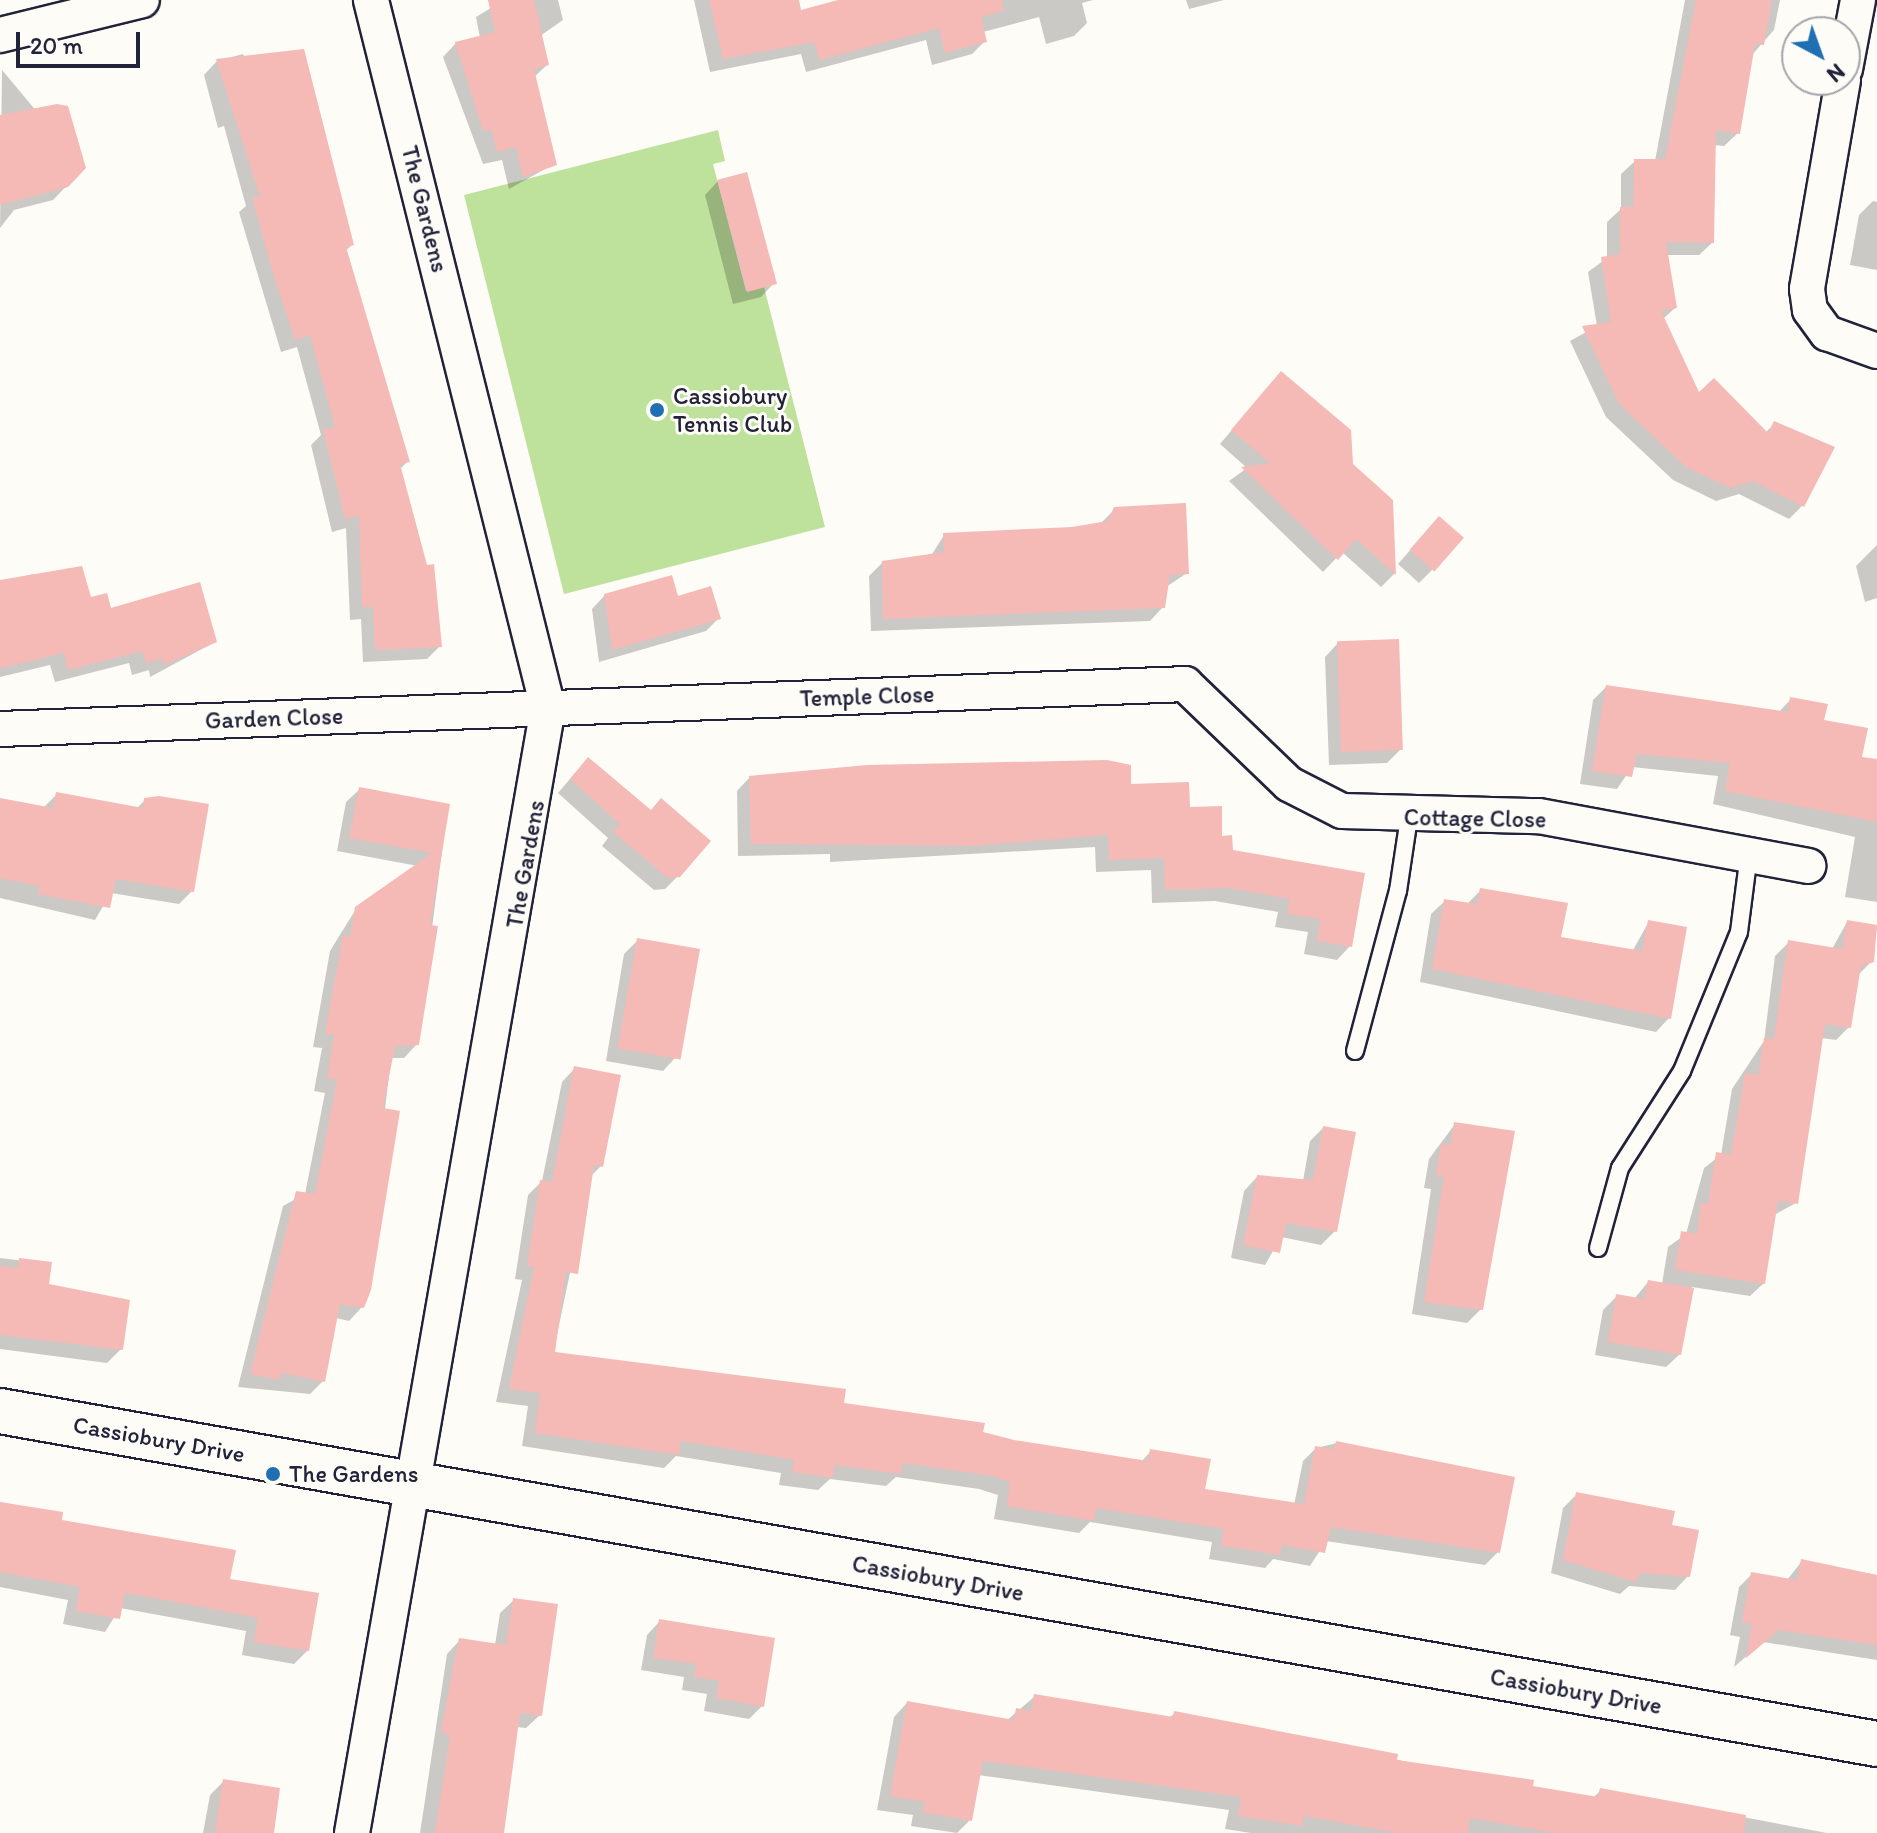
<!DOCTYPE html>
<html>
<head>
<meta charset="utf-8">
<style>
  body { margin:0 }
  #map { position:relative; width:1877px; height:1833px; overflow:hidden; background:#fdfcf7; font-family:Itim,sans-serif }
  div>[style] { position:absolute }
  .green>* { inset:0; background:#bee19b }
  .shadow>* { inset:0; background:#0003 }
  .building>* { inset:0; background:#f5b9b6; transform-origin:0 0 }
  .roads { filter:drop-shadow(2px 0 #22223b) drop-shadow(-2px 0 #22223b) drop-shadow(0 2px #22223b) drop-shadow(0 -2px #22223b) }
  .lane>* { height:16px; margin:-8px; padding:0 8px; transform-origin:8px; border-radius:8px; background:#fdfcf7 }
  .street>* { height:34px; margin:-17px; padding:0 17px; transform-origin:17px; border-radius:17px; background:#fdfcf7 }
  .secondary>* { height:44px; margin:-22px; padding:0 22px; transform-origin:22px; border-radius:22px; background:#fdfcf7 }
  .dots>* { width:22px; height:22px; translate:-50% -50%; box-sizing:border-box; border:4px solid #fdfcf7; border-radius:50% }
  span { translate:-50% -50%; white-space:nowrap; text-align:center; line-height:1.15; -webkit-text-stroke:6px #fdfcf7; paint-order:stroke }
  .street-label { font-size:24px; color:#22223b }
  .poi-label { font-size:24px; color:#22223b }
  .left { translate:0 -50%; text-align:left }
  .north { position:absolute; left:1781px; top:16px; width:80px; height:80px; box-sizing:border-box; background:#fdfcf7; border:2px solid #a5a5ac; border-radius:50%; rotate:139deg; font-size:22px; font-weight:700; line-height:32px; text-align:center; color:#22223b }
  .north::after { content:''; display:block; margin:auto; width:28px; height:36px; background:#1f6fb2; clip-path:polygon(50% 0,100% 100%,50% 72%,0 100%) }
  .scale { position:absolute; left:16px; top:32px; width:124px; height:36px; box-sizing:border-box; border:4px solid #22223b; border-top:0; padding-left:10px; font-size:24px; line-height:28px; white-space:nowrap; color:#22223b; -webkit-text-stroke:6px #fdfcf7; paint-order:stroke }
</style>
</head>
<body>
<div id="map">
  <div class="green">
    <i style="clip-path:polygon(718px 130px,725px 161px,713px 164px,746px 291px,764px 287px,825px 527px,564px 594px,464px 195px)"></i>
  </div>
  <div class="shadow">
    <i style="clip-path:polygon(504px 0,558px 0,563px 20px,540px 36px,547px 65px,534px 77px,554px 164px,509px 189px,502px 160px,483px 164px,443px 57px,456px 43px,480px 38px,476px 17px)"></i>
    <i style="clip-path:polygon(797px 0,800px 12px,845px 0,1093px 0,1082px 3px,1087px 23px,1074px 36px,1046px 44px,1039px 17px,983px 32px,985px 41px,972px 54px,932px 65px,926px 40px,806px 72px,801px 54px,710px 72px,694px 0)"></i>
    <i style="clip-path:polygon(1186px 0,1224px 0,1189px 9px)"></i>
    <i style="clip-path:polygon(1685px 0,1780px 0,1774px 30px,1751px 56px,1738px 133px,1724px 146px,1714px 145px,1713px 242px,1699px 255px,1666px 255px,1675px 308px,1663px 319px,1699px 395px,1765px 433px,1775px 423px,1802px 506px,1789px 519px,1739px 494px,1716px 501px,1673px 480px,1606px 417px,1570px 341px,1597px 326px,1588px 272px,1607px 258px,1607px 222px,1621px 209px,1621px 174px,1635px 161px,1655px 161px)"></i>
    <i style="clip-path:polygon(243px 54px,352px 245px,345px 251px,408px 461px,399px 470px,440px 646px,427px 659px,363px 662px,361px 619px,350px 620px,346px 528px,332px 532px,311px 445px,321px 435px,297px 347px,281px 352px,239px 212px,246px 206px,224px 126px,218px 128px,204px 75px,217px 61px)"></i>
    <i style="clip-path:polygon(2px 70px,84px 168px,53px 200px,14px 210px,0 228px)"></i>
    <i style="clip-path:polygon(718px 181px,774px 283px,761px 297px,733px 304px,705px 195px)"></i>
    <i style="clip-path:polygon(1873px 201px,1877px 202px,1877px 270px,1850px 265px,1859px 215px)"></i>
    <i style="clip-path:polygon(1268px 387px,1391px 501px,1394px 574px,1381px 587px,1342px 552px,1323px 572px,1229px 481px,1247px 468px,1220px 444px)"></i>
    <i style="clip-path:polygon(1115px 509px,1187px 573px,1166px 587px,1163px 607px,1150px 621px,871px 631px,869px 576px,883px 562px,931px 556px,944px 535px,1072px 529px,1101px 523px)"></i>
    <i style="clip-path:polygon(1426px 532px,1432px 570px,1419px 583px,1398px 564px)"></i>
    <i style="clip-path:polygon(1877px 545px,1877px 598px,1865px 602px,1856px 566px)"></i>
    <i style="clip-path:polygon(33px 574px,34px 581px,109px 611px,215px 642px,150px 677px,149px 670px,132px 675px,129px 663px,55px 682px,50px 665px,0 677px,0 583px)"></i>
    <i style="clip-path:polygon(605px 595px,677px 598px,719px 618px,706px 631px,599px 662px,592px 609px)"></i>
    <i style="clip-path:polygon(1338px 643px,1401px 749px,1387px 763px,1329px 765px,1325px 657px)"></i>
    <i style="clip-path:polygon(1606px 687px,1778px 713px,1791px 699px,1860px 758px,1877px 761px,1877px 902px,1845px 897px,1855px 837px,1713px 804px,1718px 776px,1632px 767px,1617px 789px,1580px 784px,1593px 700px)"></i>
    <i style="clip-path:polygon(575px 773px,679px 875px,665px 889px,654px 890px,602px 846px,608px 838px,558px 793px)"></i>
    <i style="clip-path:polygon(750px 777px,1130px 786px,1188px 809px,1231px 852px,1363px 874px,1350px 946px,1337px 960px,1304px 954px,1308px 932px,1275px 927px,1278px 912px,1215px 901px,1152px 903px,1151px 870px,1096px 872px,1095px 847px,830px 862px,830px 854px,738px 856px,737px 791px)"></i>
    <i style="clip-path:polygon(360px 789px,448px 805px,417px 1044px,404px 1058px,391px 1058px,362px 1307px,349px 1321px,336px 1318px,323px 1381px,310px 1394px,238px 1387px,283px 1206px,305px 1194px,325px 1093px,314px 1091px,322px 1048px,313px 1047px,330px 951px,356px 909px,418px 866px,337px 851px,346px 802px)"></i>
    <i style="clip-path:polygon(57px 794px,136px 809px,145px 800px,192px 891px,179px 904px,111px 893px,95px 920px,0 898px,0 800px,43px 808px)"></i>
    <i style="clip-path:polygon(1481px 890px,1559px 938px,1632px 952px,1648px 923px,1669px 1018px,1656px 1032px,1420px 982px,1431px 914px,1445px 901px,1467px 904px)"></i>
    <i style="clip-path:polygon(1847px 922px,1877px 927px,1872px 961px,1859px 974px,1849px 1027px,1836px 1040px,1821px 1038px,1796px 1203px,1774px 1215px,1764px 1283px,1750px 1296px,1692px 1287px,1680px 1354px,1666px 1367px,1595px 1355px,1603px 1310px,1617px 1296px,1634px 1299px,1648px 1282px,1662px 1284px,1668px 1247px,1686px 1234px,1704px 1168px,1721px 1155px,1732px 1089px,1764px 1041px,1775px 956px,1789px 942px,1832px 949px)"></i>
    <i style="clip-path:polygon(637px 941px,676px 1057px,663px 1071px,606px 1061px,624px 954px)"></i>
    <i style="clip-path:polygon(575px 1068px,601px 1166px,590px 1177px,553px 1354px,1014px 1442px,1141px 1462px,1151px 1451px,1203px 1490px,1294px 1505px,1303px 1461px,1316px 1448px,1337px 1443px,1498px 1552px,1485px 1565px,1326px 1541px,1310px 1566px,1273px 1559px,1265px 1568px,1209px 1559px,1212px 1542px,1090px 1522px,1079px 1533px,994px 1519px,998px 1495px,979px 1489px,896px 1477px,886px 1486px,830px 1479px,818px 1490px,779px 1485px,781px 1473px,676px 1456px,664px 1468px,522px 1446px,528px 1406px,496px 1402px,522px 1280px,515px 1279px,528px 1195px,542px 1181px,562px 1082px)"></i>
    <i style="clip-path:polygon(1455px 1124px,1481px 1309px,1467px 1323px,1412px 1314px,1431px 1189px,1424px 1188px,1429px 1159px)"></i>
    <i style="clip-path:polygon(1323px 1128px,1335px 1231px,1321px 1245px,1281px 1237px,1265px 1265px,1231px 1258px,1244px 1191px,1257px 1177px,1303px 1181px,1310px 1141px)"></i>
    <i style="clip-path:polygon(0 1258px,50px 1264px,47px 1285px,121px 1349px,107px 1363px,0 1349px)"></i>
    <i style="clip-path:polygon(1577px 1494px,1688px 1576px,1675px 1590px,1629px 1586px,1620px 1594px,1551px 1573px,1563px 1508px)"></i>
    <i style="clip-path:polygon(0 1502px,61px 1514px,59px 1522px,228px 1581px,308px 1650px,294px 1664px,242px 1655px,246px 1631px,120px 1608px,105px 1632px,63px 1624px,68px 1600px,0 1587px)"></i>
    <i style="clip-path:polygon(1802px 1561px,1877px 1575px,1877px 1660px,1763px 1642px,1734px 1667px,1740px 1637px,1730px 1635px,1739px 1587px,1752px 1574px,1787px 1580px)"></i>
    <i style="clip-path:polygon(514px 1600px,540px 1715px,526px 1728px,516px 1727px,501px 1833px,420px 1833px,447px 1654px,460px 1640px,495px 1645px,500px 1613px)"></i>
    <i style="clip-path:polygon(660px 1621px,762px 1706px,749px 1719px,704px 1711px,707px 1694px,682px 1690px,684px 1677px,641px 1670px,647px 1635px)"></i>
    <i style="clip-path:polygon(1035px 1696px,1169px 1718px,1175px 1713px,1531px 1788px,1593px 1798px,1601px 1790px,1827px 1833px,1251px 1833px,1225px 1829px,1229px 1810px,978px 1775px,970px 1820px,957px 1833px,911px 1826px,913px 1815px,877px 1810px,894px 1717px,907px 1703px,1006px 1721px)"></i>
    <i style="clip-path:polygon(224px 1781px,271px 1833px,203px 1833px,210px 1795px)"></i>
  </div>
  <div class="building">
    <i style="clip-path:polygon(488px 0,534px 0,549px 65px,534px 69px,557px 165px,523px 177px,516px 147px,497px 152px,491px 129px,483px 131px,455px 42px,495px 32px)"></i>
    <i style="clip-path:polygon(709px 0,799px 0,801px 10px,838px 0,1002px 0,1003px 11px,981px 17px,987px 42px,945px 53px,939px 28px,819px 60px,814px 42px,723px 59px)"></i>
    <i style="clip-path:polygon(1696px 0,1772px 0,1764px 45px,1755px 44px,1740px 134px,1716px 130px,1714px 243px,1666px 242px,1677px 308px,1661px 311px,1699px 392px,1714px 378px,1768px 433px,1774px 421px,1835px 447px,1804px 507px,1753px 481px,1730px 488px,1686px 467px,1619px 404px,1582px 326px,1611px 322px,1601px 257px,1620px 254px,1620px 207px,1633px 207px,1634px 159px,1665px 159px)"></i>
    <i style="clip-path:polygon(304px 49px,354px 245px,346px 247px,410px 462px,400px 464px,427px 565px,434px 564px,442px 647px,375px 650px,373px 607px,362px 607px,359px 516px,345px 519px,323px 430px,335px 427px,310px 335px,295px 340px,272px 270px,252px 197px,260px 197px,216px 59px)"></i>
    <i style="clip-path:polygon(57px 104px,68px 106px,86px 168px,68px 187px,0 205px,0 115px)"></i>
    <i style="left:747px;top:172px;width:116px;height:31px;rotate:75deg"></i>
    <i style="clip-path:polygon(1281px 371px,1351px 430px,1353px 464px,1393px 500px,1396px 575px,1356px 539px,1338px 560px,1241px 467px,1270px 463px,1231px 430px)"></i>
    <i style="clip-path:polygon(1186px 503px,1189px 574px,1170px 575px,1165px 608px,883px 619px,882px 561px,944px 552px,943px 533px,1072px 527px,1108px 521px,1114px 507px)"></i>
    <i style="left:1439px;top:516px;width:33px;height:45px;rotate:41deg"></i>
    <i style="clip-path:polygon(82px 566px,91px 597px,107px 593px,111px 608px,200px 582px,217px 642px,164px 665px,162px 658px,146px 663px,142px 651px,68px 670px,64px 653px,0 668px,0 580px)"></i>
    <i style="clip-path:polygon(672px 575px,678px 596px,711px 586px,721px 619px,612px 650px,604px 594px)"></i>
    <i style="left:1399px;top:639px;width:111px;height:62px;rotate:88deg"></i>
    <i style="clip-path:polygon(1606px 685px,1788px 712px,1790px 697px,1828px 704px,1824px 720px,1868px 728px,1862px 757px,1877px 759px,1877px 822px,1725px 791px,1730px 763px,1637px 754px,1632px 777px,1592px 771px)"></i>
    <i style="clip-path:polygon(588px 757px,651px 810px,661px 798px,711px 841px,680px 877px,668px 878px,613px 832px,620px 824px,570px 779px)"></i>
    <i style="clip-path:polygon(1107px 760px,1131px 765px,1131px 784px,1189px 782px,1190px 807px,1222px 806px,1222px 836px,1232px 835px,1233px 850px,1365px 873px,1352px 947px,1317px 941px,1320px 919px,1287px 914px,1290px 899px,1229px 888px,1165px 890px,1164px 858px,1109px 860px,1108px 835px,970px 846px,751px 844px,749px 776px,867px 765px)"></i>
    <i style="clip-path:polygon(359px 787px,450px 804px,430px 925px,438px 926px,419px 1045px,395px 1046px,383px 1108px,400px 1111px,371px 1290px,364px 1308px,340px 1304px,325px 1382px,282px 1373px,280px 1380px,250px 1374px,296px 1191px,315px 1194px,337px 1080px,327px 1078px,334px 1035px,325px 1034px,343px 935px,350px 937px,355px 907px,432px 853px,349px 838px)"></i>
    <i style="clip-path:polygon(56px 792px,143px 808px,144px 798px,159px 796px,209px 804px,194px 892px,116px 879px,110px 908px,37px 894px,39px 886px,0 878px,0 798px,53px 808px)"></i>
    <i style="clip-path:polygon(1480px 888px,1568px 903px,1561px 937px,1642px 951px,1648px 920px,1687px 927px,1671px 1019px,1432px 969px,1444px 899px,1477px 904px)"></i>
    <i style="clip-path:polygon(1847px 920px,1877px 925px,1874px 962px,1861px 966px,1851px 1028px,1825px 1024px,1798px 1204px,1778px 1201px,1765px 1284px,1675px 1270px,1681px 1231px,1697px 1234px,1701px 1203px,1708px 1204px,1716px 1152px,1731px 1155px,1745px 1073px,1758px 1075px,1764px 1038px,1774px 1039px,1788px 940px,1842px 949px)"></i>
    <i style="left:637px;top:938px;width:64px;height:112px;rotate:10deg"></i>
    <i style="clip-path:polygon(574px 1066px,621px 1075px,603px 1167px,594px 1165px,578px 1274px,566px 1272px,555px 1352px,846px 1389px,844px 1403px,985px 1423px,983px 1432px,1014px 1440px,1148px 1461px,1150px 1449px,1211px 1459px,1205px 1489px,1304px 1504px,1315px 1446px,1334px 1449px,1336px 1441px,1515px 1477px,1500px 1553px,1331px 1527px,1325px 1553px,1282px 1545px,1280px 1555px,1221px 1546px,1224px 1529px,1096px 1508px,1094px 1521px,1007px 1506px,1010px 1482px,993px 1476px,903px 1463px,901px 1474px,835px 1465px,833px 1478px,792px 1472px,794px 1460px,681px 1441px,679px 1455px,535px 1433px,540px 1393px,509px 1389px,534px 1267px,527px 1266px,540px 1180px,552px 1182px)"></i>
    <i style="clip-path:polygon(1454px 1122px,1515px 1131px,1483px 1310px,1424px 1302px,1444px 1176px,1436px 1176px,1441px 1144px,1451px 1145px)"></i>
    <i style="clip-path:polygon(1323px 1126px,1356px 1132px,1337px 1232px,1286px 1223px,1280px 1253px,1243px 1245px,1257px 1175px,1313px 1180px)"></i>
    <i style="clip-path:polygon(19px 1258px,52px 1262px,49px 1284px,130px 1300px,123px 1350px,0 1335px,0 1266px,18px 1268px)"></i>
    <i style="clip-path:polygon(1648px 1280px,1694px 1288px,1681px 1355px,1608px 1342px,1616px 1294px,1644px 1299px)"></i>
    <i style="clip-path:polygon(1576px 1492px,1675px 1511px,1672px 1525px,1699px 1530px,1690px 1577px,1640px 1573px,1635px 1582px,1563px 1560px)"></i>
    <i style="clip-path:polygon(0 1502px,63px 1512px,62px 1520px,236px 1550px,230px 1579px,319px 1593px,309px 1651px,254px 1642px,258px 1618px,155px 1598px,125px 1593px,120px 1619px,76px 1611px,80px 1587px,0 1572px)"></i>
    <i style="clip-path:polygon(1801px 1559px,1877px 1575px,1877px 1645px,1779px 1630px,1746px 1658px,1752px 1624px,1742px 1622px,1751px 1572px,1797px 1580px)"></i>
    <i style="clip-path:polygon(513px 1598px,558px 1604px,542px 1716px,520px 1713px,504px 1833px,435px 1833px,450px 1736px,441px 1731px,459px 1638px,506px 1645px)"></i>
    <i style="clip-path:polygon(659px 1619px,775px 1638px,764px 1707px,716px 1698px,719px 1681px,694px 1677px,696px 1664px,653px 1658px)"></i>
    <i style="clip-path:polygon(1034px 1694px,1173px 1717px,1174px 1711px,1398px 1754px,1397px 1760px,1534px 1780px,1533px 1786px,1598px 1797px,1600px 1788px,1746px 1815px,1744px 1833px,1556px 1833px,1470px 1818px,1468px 1833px,1398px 1833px,1304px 1816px,1302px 1826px,1238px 1816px,1241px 1797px,983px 1761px,972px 1821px,923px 1812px,925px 1802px,890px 1796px,907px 1701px,1014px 1720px,1016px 1708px,1031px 1711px)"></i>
    <i style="clip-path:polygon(223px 1779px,280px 1788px,274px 1833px,215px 1833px)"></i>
  </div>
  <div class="roads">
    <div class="lane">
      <i style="left:1355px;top:1051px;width:166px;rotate:-75deg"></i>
      <i style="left:1398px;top:891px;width:75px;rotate:-81.5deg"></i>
      <i style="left:1598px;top:1248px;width:83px;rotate:-74.6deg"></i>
      <i style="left:1620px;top:1168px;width:115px;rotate:-57.4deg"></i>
      <i style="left:1682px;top:1071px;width:150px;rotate:-67.7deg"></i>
      <i style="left:1739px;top:932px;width:79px;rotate:-82.7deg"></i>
    </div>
    <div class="street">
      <i style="left:0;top:35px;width:146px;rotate:-13.8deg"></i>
      <i style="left:1845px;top:69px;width:70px;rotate:-79.3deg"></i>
      <i style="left:1843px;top:80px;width:212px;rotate:99.8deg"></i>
      <i style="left:1807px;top:289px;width:21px;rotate:82deg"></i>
      <i style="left:1810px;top:310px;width:29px;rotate:54deg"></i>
      <i style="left:1827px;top:333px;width:53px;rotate:19.8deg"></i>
      <i style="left:0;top:729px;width:1186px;rotate:-2.17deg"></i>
      <i style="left:1185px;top:684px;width:144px;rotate:43.9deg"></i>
      <i style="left:1289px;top:784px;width:59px;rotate:27deg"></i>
      <i style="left:1342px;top:811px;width:197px;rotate:1.5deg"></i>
      <i style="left:1539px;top:816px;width:274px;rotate:10.5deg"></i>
      <i style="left:352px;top:1833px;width:1142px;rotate:-80.12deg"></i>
      <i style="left:548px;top:708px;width:730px;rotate:-104.04deg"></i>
    </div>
    <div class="secondary">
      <i style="left:0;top:1411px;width:1906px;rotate:10.06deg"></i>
    </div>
  </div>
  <div class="dots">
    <i style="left:657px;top:410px;background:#1f6fb2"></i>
    <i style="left:273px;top:1474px;background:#1f6fb2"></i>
  </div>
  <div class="street-label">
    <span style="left:425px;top:209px;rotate:76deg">The Gardens</span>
    <span style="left:867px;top:696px;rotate:-2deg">Temple Close</span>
    <span style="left:274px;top:718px;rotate:-2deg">Garden Close</span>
    <span style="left:1475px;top:818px;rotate:1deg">Cottage Close</span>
    <span style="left:525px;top:864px;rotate:-80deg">The Gardens</span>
    <span style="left:159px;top:1439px;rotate:10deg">Cassiobury Drive</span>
    <span style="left:938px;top:1578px;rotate:10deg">Cassiobury Drive</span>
    <span style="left:1576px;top:1691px;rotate:10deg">Cassiobury Drive</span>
  </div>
  <div class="poi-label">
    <span class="left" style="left:673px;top:410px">Cassiobury<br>Tennis Club</span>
    <span class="left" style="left:289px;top:1474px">The Gardens</span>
  </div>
  <div class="north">N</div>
  <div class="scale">20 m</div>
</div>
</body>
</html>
